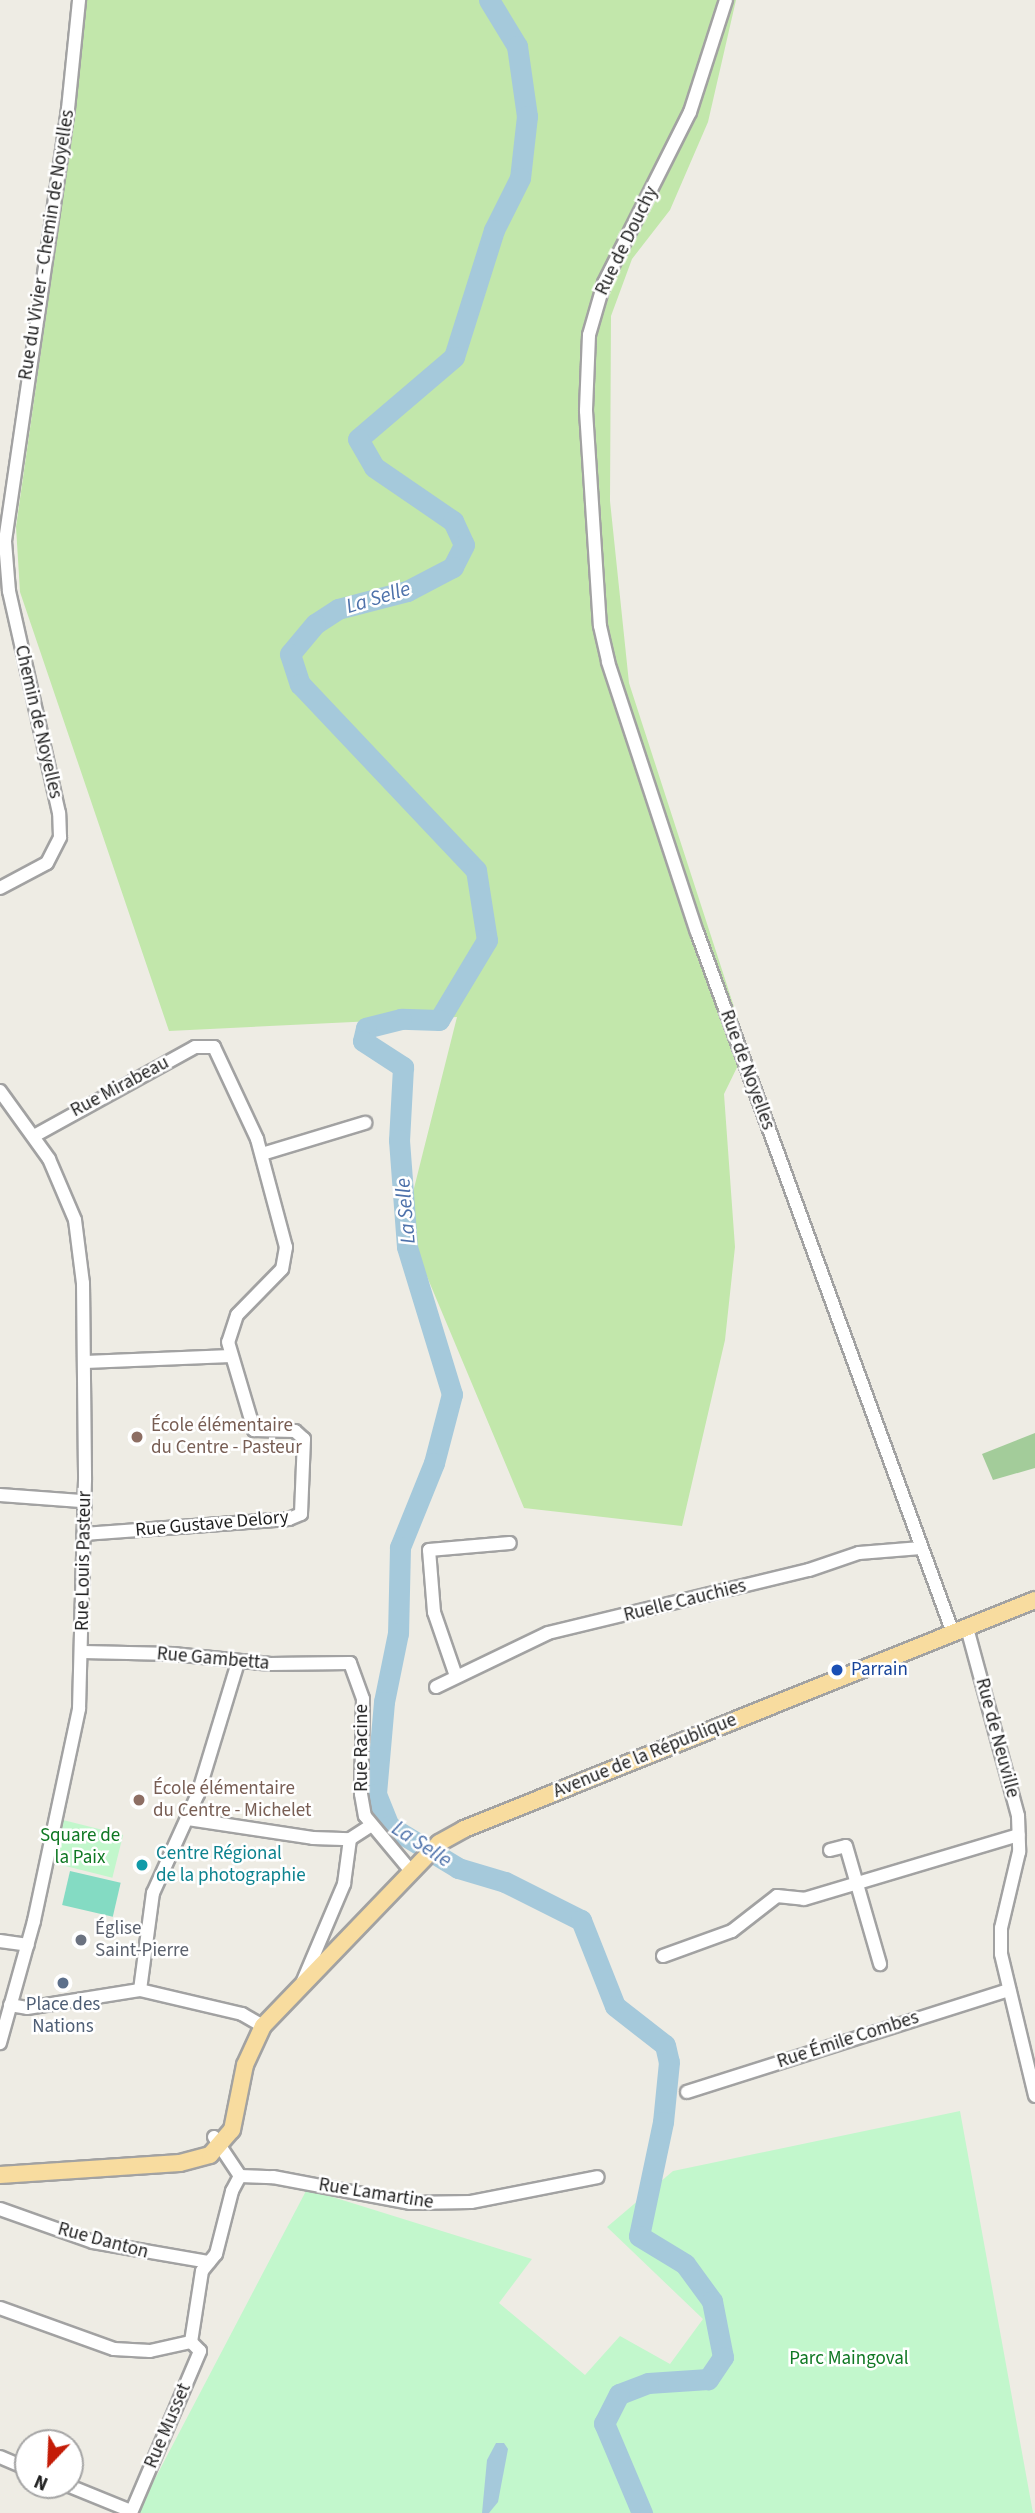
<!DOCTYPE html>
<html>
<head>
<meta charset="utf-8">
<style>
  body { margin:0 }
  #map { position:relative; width:1035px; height:2513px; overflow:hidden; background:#eeece4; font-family:"Source Sans 3",sans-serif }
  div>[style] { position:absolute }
  .grass>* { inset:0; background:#c2e7ab }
  .forest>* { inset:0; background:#a3cc9a }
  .park>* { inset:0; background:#c2f7cc; transform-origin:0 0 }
  .pitch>* { inset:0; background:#84dbc3; transform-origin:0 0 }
  .water>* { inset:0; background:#a5c9db }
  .river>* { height:21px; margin:-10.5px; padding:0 10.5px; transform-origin:10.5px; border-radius:10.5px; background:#a5c9db }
  .roads { filter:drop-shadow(2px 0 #a2a2a2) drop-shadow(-2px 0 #a2a2a2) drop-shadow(0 2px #a2a2a2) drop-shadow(0 -2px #a2a2a2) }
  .minor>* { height:12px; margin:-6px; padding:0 6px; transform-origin:6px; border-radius:6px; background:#fff }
  .major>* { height:16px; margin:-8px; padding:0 8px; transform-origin:8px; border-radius:8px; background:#f8dc9f }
  .dots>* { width:19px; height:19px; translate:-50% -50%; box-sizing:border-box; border:4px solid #fff; border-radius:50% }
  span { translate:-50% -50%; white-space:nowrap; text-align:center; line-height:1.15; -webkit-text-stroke:5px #fff; paint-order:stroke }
  .street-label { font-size:19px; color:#1e1e1e }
  .education-label { font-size:19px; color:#785e54 }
  .left { translate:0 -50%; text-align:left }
  .transit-label { font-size:19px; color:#164399 }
  .park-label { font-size:19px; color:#0f7823 }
  .culture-label { font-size:19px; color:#0d838f }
  .worship-label { font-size:19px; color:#5b616d }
  .service-label { font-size:19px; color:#4e5e75 }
  .water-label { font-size:21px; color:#4d71aa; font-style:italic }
  .north { position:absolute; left:14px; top:2429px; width:70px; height:70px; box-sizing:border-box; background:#fff; border:2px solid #a5a5a5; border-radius:50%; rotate:203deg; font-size:19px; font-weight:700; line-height:28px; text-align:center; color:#1e1e1e }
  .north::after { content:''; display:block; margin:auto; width:24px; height:32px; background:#c41c07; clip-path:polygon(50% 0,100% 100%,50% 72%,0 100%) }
</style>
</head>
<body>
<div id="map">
  <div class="grass">
    <i style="clip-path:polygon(83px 0,736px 0,708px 122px,670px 210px,632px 259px,611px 316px,610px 501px,629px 683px,747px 1047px,724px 1094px,735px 1247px,725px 1340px,682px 1526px,524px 1508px,405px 1224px,457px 1017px,169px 1031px,20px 592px,16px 527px,76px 105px)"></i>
  </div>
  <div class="forest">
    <i style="clip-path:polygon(1035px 1433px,1035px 1468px,993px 1480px,982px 1454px)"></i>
  </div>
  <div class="park">
    <i style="left:59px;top:1819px;width:66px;height:44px;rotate:14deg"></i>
    <i style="clip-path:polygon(960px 2111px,1033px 2513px,137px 2513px,307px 2189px,532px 2259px,499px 2303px,585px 2375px,620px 2336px,670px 2364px,703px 2319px,607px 2227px,673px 2171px)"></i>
  </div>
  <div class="pitch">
    <i style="left:70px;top:1871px;width:52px;height:35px;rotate:13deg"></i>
  </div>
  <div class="water">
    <i style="clip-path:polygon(496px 2443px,504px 2443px,508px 2449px,498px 2502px,489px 2513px,482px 2513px,487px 2460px)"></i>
  </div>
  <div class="river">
    <i style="left:489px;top:0;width:54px;rotate:58.7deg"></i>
    <i style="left:517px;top:46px;width:71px;rotate:81.9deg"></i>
    <i style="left:527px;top:116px;width:62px;rotate:96.4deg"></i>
    <i style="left:520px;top:178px;width:58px;rotate:116.6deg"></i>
    <i style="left:494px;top:230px;width:133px;rotate:107.5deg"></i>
    <i style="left:454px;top:357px;width:126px;rotate:139.5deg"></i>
    <i style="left:358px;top:439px;width:32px;rotate:60deg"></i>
    <i style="left:374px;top:467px;width:96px;rotate:34.4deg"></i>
    <i style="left:453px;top:521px;width:26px;rotate:65deg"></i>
    <i style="left:464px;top:545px;width:25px;rotate:117deg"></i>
    <i style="left:453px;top:567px;width:52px;rotate:152.4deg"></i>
    <i style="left:407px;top:591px;width:71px;rotate:165.4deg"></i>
    <i style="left:338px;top:609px;width:27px;rotate:147deg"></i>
    <i style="left:315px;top:624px;width:39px;rotate:130deg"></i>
    <i style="left:290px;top:654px;width:32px;rotate:72deg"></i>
    <i style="left:300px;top:684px;width:256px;rotate:46.6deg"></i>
    <i style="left:476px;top:870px;width:71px;rotate:81.1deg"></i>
    <i style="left:487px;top:940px;width:93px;rotate:121deg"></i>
    <i style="left:439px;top:1020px;width:38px;rotate:-178deg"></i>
    <i style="left:401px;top:1019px;width:36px;rotate:166deg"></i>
    <i style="left:366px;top:1028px;width:13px;rotate:103deg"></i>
    <i style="left:363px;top:1041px;width:48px;rotate:33deg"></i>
    <i style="left:403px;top:1067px;width:73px;rotate:93.1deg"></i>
    <i style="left:399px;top:1140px;width:107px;rotate:85.7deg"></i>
    <i style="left:407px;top:1247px;width:154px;rotate:73deg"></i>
    <i style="left:452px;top:1394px;width:71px;rotate:104.6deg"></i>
    <i style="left:434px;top:1463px;width:91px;rotate:112deg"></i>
    <i style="left:400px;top:1547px;width:86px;rotate:91.3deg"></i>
    <i style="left:398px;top:1633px;width:70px;rotate:101.5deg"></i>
    <i style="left:384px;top:1702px;width:92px;rotate:95deg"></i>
    <i style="left:376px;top:1794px;width:35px;rotate:68deg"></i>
    <i style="left:389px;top:1826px;width:81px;rotate:31.3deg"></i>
    <i style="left:458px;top:1868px;width:49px;rotate:16.6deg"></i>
    <i style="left:505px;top:1882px;width:85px;rotate:26.6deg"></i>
    <i style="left:581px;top:1920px;width:92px;rotate:68.4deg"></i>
    <i style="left:615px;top:2006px;width:63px;rotate:38deg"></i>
    <i style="left:665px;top:2045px;width:17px;rotate:77deg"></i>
    <i style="left:669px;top:2062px;width:60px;rotate:95.7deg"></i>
    <i style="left:663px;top:2122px;width:116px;rotate:101.9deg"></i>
    <i style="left:639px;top:2236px;width:54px;rotate:31.3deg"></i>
    <i style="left:685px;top:2264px;width:46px;rotate:53.9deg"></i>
    <i style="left:712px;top:2301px;width:57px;rotate:78.9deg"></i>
    <i style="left:723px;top:2357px;width:27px;rotate:124deg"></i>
    <i style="left:708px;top:2379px;width:60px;rotate:176.2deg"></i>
    <i style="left:648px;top:2383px;width:31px;rotate:159deg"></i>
    <i style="left:619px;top:2394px;width:33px;rotate:117deg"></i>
    <i style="left:604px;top:2423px;width:98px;rotate:67.1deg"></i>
  </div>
  <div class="roads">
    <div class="minor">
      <i style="left:726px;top:0;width:118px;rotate:107.8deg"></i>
      <i style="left:690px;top:112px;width:191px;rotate:116.7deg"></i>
      <i style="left:604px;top:283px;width:54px;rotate:106.1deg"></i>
      <i style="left:589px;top:335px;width:76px;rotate:92.3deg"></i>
      <i style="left:586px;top:411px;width:215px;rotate:86.3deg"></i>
      <i style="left:600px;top:626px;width:37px;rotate:77deg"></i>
      <i style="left:608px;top:662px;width:284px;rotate:71.8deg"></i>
      <i style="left:697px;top:932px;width:746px;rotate:69.94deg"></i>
      <i style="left:0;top:888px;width:53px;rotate:-28deg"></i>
      <i style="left:47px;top:863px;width:29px;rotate:-63deg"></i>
      <i style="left:60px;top:837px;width:24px;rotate:-92deg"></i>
      <i style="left:59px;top:813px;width:228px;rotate:-102.7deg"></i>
      <i style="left:9px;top:591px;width:50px;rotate:-94.6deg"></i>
      <i style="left:5px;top:541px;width:437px;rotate:-81.7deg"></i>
      <i style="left:68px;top:109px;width:110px;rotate:-84.2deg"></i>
      <i style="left:0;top:1091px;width:84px;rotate:54.2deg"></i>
      <i style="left:49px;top:1159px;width:66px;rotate:66.9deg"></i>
      <i style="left:75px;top:1220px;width:64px;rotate:82.8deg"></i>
      <i style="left:83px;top:1283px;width:197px;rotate:89.4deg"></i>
      <i style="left:85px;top:1480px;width:229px;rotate:91.5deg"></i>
      <i style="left:79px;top:1709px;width:217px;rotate:102deg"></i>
      <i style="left:34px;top:1921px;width:127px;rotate:105.6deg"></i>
      <i style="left:34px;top:1136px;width:184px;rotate:-28.9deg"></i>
      <i style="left:195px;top:1047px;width:19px"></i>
      <i style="left:214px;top:1047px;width:102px;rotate:64.9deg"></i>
      <i style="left:257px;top:1139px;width:112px;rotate:75deg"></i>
      <i style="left:286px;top:1247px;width:22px;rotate:100deg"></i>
      <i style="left:282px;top:1269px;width:64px;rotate:134.4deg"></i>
      <i style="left:237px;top:1315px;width:28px;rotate:108deg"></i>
      <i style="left:228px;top:1342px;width:92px;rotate:73.5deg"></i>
      <i style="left:254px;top:1430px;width:41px;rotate:1.4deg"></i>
      <i style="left:295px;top:1431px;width:12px;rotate:42deg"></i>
      <i style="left:304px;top:1439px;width:75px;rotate:92.3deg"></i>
      <i style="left:301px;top:1514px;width:13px;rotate:157deg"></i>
      <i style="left:289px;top:1519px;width:206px;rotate:175.8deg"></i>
      <i style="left:262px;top:1154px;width:108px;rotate:-16.8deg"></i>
      <i style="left:85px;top:1362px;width:146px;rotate:-2.4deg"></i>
      <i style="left:0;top:1495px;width:81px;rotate:4.2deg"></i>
      <i style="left:967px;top:1628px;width:195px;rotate:74.8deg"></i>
      <i style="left:1018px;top:1816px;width:36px;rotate:88deg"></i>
      <i style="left:1019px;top:1852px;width:78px;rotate:103.3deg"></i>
      <i style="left:1001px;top:1928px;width:26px;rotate:90deg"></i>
      <i style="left:1001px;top:1954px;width:146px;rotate:76.5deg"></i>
      <i style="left:83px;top:1652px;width:90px;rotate:1.3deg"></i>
      <i style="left:173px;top:1654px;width:98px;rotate:5.9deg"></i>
      <i style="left:270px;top:1664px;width:80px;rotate:-0.7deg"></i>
      <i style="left:350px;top:1663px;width:38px;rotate:70deg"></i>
      <i style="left:363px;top:1699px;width:95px;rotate:91.2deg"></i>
      <i style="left:361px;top:1794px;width:22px;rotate:80deg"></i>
      <i style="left:365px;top:1816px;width:70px;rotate:50.2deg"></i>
      <i style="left:456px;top:1676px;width:68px;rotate:-109deg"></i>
      <i style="left:434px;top:1612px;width:62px;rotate:-94.6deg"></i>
      <i style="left:429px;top:1550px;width:81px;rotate:-4.9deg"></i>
      <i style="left:436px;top:1687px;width:124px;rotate:-25.7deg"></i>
      <i style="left:548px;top:1633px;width:268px;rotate:-13.6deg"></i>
      <i style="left:809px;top:1570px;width:53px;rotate:-18.8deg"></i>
      <i style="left:859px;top:1553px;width:62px;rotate:-4.6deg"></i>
      <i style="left:188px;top:1819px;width:126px;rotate:8.6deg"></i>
      <i style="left:313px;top:1838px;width:37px;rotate:2deg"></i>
      <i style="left:350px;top:1839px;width:24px;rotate:-33deg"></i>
      <i style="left:830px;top:1850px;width:16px;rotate:-14deg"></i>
      <i style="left:846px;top:1846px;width:123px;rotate:73.9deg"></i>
      <i style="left:0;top:1941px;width:28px;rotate:8deg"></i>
      <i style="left:663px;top:1956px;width:73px;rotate:-19.9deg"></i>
      <i style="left:732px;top:1931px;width:57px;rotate:-37.9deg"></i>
      <i style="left:777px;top:1896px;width:27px;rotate:6deg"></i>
      <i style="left:804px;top:1899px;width:224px;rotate:-16.6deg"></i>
      <i style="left:302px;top:1983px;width:108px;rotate:-67deg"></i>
      <i style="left:344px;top:1884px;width:45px;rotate:-82.4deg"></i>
      <i style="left:140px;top:1990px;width:98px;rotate:-82.4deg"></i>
      <i style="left:153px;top:1893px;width:109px;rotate:-65.6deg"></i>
      <i style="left:198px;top:1794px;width:138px;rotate:-73.1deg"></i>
      <i style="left:10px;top:2005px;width:17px;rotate:10deg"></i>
      <i style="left:27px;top:2008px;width:114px;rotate:-9.1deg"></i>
      <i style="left:140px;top:1990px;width:105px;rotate:13.2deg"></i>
      <i style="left:242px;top:2014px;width:24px;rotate:30deg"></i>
      <i style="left:687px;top:2092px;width:338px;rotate:-17.6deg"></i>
      <i style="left:214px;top:2137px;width:47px;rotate:56.3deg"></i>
      <i style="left:240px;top:2176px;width:33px;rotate:2deg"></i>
      <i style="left:273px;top:2177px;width:139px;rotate:10.7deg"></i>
      <i style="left:410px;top:2203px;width:61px;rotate:-0.9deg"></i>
      <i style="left:471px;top:2202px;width:129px;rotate:-11.1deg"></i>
      <i style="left:0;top:2209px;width:99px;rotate:19.5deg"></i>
      <i style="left:93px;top:2242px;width:118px;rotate:9.8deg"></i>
      <i style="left:0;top:2308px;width:121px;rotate:19.8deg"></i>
      <i style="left:114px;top:2349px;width:36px;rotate:3deg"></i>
      <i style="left:150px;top:2351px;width:42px;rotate:-12.4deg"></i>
      <i style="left:191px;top:2342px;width:72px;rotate:-81.2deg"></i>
      <i style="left:202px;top:2271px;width:22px;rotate:-51deg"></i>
      <i style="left:216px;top:2254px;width:65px;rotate:-75.7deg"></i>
      <i style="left:232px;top:2191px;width:17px;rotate:-62deg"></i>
      <i style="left:0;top:2457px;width:30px;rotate:23deg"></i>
      <i style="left:67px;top:2485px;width:69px;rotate:22.1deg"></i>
      <i style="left:131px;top:2513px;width:176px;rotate:-66.9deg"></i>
      <i style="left:200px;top:2351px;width:13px;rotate:-135deg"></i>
    </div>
    <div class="major">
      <i style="left:0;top:2175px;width:180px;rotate:-3.8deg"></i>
      <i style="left:180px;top:2163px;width:31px;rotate:-15deg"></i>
      <i style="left:210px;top:2155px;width:33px;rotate:-49deg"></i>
      <i style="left:232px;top:2130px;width:66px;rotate:-78.7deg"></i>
      <i style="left:245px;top:2065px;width:43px;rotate:-65.2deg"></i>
      <i style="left:263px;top:2026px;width:254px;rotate:-46.1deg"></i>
      <i style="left:439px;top:1843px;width:29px;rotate:-29deg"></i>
      <i style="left:464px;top:1829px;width:615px;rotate:-21.85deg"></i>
    </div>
  </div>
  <div class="dots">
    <i style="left:137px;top:1437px;background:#8d6e63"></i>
    <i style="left:837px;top:1670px;background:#1a4fb4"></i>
    <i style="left:139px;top:1800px;background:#8d6e63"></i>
    <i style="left:142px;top:1865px;background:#0f9aa8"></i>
    <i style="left:81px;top:1940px;background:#6b7280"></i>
    <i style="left:63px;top:1983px;background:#5c6f8a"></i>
  </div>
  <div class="street-label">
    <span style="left:627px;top:241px;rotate:-64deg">Rue de Douchy</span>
    <span style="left:47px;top:245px;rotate:-81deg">Rue du Vivier - Chemin de Noyelles</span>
    <span style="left:38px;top:722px;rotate:77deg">Chemin de Noyelles</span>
    <span style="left:747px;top:1070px;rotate:70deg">Rue de Noyelles</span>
    <span style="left:120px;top:1087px;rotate:-28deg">Rue Mirabeau</span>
    <span style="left:212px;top:1524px;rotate:-5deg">Rue Gustave Delory</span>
    <span style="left:84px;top:1561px;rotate:-89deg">Rue Louis Pasteur</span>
    <span style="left:685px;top:1601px;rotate:-14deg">Ruelle Cauchies</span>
    <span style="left:213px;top:1659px;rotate:5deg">Rue Gambetta</span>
    <span style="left:997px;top:1738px;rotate:75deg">Rue de Neuville</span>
    <span style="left:362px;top:1748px;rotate:-90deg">Rue Racine</span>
    <span style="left:645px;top:1756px;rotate:-22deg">Avenue de la République</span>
    <span style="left:848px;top:2040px;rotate:-18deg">Rue Émile Combes</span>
    <span style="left:376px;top:2194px;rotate:9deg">Rue Lamartine</span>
    <span style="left:103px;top:2241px;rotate:15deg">Rue Danton</span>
    <span style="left:168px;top:2426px;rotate:-67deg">Rue Musset</span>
  </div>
  <div class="education-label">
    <span class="left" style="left:151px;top:1437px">École élémentaire<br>du Centre - Pasteur</span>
    <span class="left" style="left:153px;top:1800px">École élémentaire<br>du Centre - Michelet</span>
  </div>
  <div class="transit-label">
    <span class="left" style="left:851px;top:1670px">Parrain</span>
  </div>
  <div class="park-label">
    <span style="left:80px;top:1847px">Square de<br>la Paix</span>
    <span style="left:849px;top:2359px">Parc Maingoval</span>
  </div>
  <div class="culture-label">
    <span class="left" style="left:156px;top:1865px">Centre Régional<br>de la photographie</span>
  </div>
  <div class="worship-label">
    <span class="left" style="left:95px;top:1940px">Église<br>Saint-Pierre</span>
  </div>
  <div class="service-label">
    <span style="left:63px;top:2016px">Place des<br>Nations</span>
  </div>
  <div class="water-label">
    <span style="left:378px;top:597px;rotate:-17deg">La Selle</span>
    <span style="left:405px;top:1211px;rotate:-95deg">La Selle</span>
    <span style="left:422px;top:1844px;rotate:33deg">La Selle</span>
  </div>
  <div class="north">N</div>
</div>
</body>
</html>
